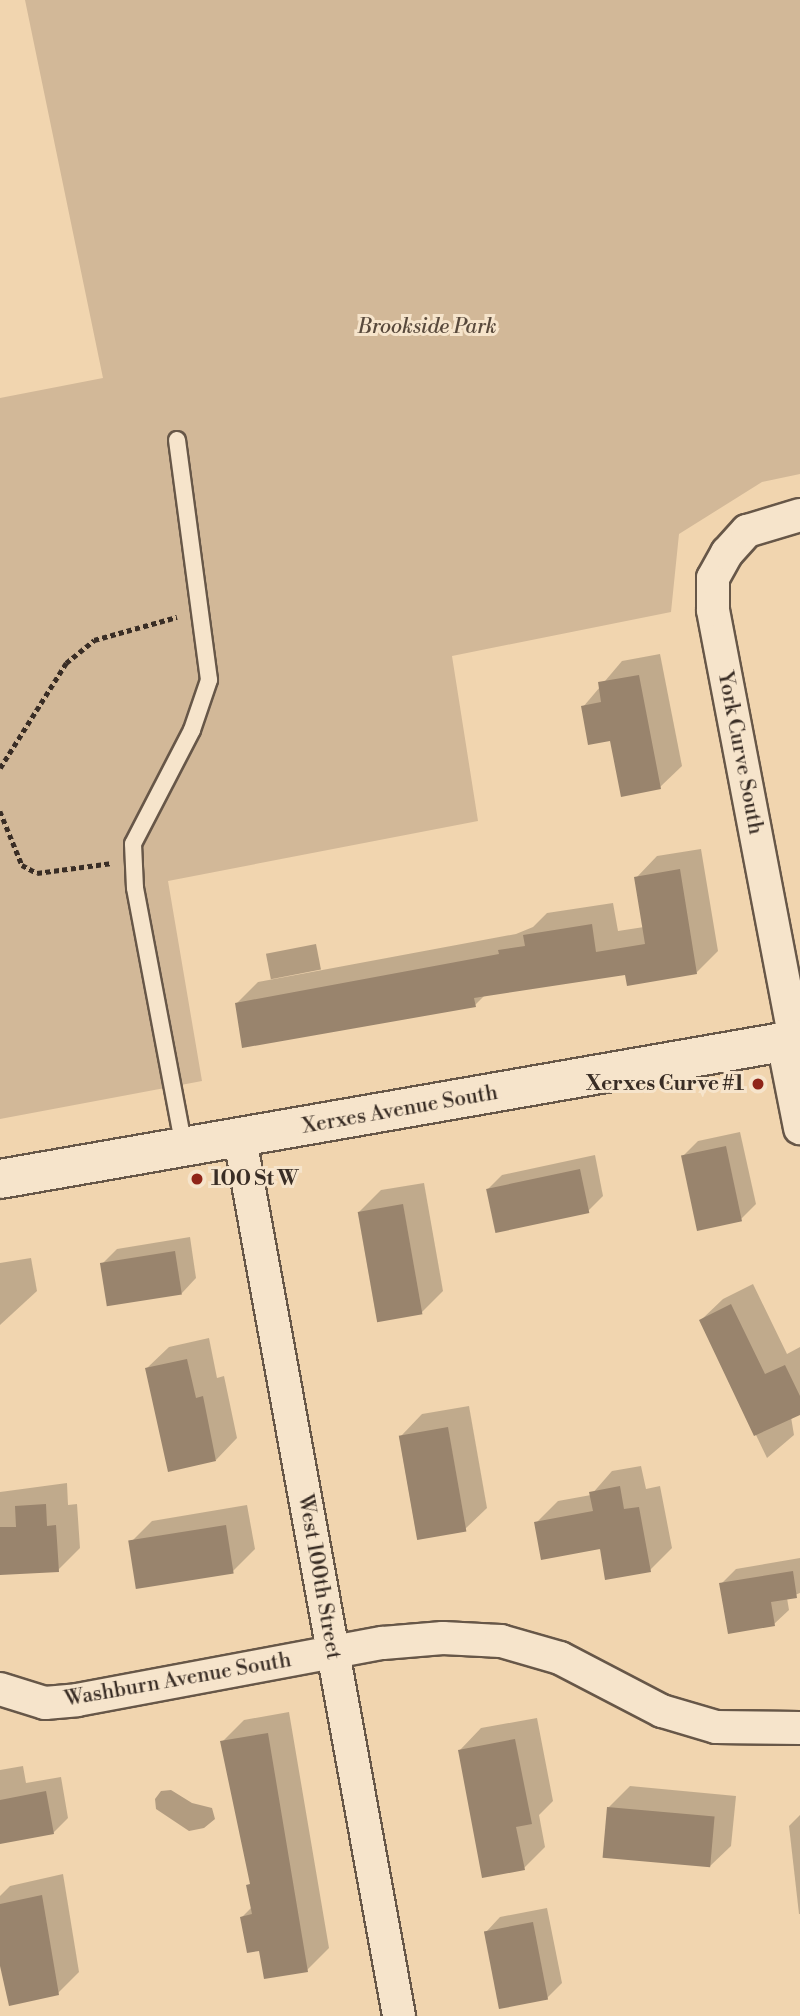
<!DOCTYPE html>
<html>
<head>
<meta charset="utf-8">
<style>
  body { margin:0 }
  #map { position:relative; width:800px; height:2016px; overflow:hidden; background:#f1d5af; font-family:"Libre Bodoni",serif }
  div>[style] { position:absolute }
  .green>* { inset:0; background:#d2b898 }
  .water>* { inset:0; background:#b29c80; transform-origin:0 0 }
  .shadow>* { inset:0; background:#0003 }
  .building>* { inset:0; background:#99846d; transform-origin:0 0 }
  .path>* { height:4.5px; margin-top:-2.25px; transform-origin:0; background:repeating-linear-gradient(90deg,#392d25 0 5px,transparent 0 8.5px) }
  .roads { filter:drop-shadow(2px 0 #675748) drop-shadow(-2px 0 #675748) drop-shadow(0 2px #675748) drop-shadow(0 -2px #675748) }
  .service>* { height:16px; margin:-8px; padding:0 8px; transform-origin:8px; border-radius:8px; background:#f6e4cb }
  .minor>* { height:32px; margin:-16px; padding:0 16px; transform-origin:16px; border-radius:16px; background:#f6e4cb }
  .tertiary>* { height:38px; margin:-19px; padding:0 19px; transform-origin:19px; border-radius:19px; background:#f6e4cb }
  .dots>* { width:19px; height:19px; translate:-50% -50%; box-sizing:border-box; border:4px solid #f6e4cb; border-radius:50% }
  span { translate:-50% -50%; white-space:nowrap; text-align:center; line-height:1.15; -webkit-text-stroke:6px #f6e4cb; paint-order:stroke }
  .park-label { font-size:21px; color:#58493c; font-style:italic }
  .street-label { font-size:21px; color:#392d25 }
  .poi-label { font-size:21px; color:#392d25; font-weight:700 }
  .right { translate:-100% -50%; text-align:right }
  .left { translate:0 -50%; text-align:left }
</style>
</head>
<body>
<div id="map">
  <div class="green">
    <i style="clip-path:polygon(25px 0,800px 0,800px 474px,762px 482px,679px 534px,671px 612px,452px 656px,478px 821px,168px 881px,202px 1081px,0 1119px,0 398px,103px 378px)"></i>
  </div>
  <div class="water">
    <i style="left:316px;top:944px;width:26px;height:51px;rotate:79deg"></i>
    <i style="clip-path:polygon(171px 1790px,192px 1803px,212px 1808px,215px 1819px,204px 1828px,189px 1831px,156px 1809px,155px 1799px,161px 1791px)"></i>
  </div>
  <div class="shadow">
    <i style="clip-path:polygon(660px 654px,682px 766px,660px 787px,583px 707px,622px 661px)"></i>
    <i style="clip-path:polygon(701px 849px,718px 951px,696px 973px,627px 973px,485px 995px,475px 1005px,236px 1004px,258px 982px,516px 934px,533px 927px,547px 913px,613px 903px,618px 931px,644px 927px,636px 878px,657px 856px)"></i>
    <i style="clip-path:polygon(740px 1132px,756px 1204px,741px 1219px,683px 1156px,698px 1141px)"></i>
    <i style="clip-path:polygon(595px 1155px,603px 1196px,588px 1211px,487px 1190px,502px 1175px)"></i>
    <i style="clip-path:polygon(424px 1183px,443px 1291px,421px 1313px,359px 1212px,381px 1190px)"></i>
    <i style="clip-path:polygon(190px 1237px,196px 1278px,182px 1293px,102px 1264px,117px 1249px)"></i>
    <i style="clip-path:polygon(31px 1258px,37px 1291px,0 1325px,0 1263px)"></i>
    <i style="clip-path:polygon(753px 1284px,787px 1354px,800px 1347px,800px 1413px,791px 1417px,794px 1435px,767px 1458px,701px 1320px,723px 1299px)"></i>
    <i style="clip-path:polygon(209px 1338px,217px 1378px,224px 1376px,237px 1438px,216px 1460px,147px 1368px,169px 1347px)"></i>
    <i style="clip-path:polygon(469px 1406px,487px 1508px,465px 1529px,401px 1436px,422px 1414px)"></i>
    <i style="clip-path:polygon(641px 1466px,646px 1489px,660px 1486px,672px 1548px,650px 1570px,536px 1523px,558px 1501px,591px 1495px,612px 1471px)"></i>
    <i style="clip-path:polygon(67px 1483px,68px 1505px,77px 1504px,80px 1548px,58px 1570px,0 1573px,0 1492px)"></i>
    <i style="clip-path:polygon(247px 1505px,255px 1549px,233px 1571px,130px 1543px,152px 1521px)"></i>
    <i style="clip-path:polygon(800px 1558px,800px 1593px,787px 1598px,789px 1610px,774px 1624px,721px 1584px,736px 1569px)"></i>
    <i style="clip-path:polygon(289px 1712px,329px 1948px,307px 1970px,261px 1949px,242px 1917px,252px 1907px,251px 1882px,222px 1742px,244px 1720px)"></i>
    <i style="clip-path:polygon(537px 1718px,553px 1801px,539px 1815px,545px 1847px,524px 1868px,460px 1750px,481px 1728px)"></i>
    <i style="clip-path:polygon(23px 1766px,26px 1783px,61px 1777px,68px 1818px,53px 1833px,0 1842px,0 1770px)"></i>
    <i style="clip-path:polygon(630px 1786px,736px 1796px,731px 1846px,709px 1867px,608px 1808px)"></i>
    <i style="clip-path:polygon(800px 1815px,800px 1914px,799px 1914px,789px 1826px)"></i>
    <i style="clip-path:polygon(63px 1874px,79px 1972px,58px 1993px,0 1958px,0 1896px,10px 1886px)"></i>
    <i style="clip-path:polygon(547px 1908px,562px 1983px,547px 1998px,486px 1932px,500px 1917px)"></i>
  </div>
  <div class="building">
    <i style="clip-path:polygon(639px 675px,661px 789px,621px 797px,610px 741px,588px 745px,581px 706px,601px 702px,598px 682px)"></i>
    <i style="clip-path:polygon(680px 869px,697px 974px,627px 986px,625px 975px,474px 998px,476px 1007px,242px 1048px,235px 1003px,499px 954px,498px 950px,525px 946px,523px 935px,592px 924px,596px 952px,645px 944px,634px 877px)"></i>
    <i style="left:726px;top:1146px;width:77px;height:46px;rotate:78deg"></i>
    <i style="left:580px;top:1169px;width:45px;height:96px;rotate:78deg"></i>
    <i style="left:403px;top:1204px;width:112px;height:46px;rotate:80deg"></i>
    <i style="left:175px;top:1251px;width:44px;height:76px;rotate:81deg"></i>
    <i style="clip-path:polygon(731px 1304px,765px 1374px,785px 1365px,800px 1396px,800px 1415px,754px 1436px,699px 1320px)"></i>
    <i style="clip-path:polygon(187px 1359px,196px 1398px,203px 1396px,216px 1461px,168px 1472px,145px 1368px)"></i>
    <i style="left:448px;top:1427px;width:106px;height:50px;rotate:80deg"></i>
    <i style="clip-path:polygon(620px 1486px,624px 1509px,639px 1507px,651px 1572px,605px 1580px,600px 1549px,541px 1560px,534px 1522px,593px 1511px,589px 1492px)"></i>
    <i style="clip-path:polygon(46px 1504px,47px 1526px,56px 1525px,59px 1572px,0 1575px,0 1527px,16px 1527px,15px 1506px)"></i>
    <i style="left:226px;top:1525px;width:49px;height:99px;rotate:81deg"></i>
    <i style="clip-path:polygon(793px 1571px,797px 1598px,771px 1602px,775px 1626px,728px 1634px,719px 1583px)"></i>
    <i style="clip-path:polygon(268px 1733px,308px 1972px,264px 1979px,259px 1951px,247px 1953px,240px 1917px,252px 1914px,246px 1885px,250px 1884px,220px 1741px)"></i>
    <i style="clip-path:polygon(515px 1739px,532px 1824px,516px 1827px,525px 1870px,482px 1878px,458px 1750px)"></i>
    <i style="clip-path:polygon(46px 1791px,54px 1834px,0 1844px,0 1800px)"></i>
    <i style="left:607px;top:1807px;width:108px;height:51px;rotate:5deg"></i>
    <i style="clip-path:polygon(42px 1895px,59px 1995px,9px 2006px,0 1966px,0 1904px)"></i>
    <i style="left:533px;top:1922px;width:79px;height:50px;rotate:79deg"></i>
  </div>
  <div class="path">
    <i style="left:0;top:768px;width:124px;rotate:-57.8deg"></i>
    <i style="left:66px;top:663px;width:36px;rotate:-39deg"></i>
    <i style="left:94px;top:640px;width:86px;rotate:-15.5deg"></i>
    <i style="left:0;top:811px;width:58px;rotate:67.8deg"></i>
    <i style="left:22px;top:865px;width:17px;rotate:28deg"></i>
    <i style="left:37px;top:873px;width:76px;rotate:-7.6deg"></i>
  </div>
  <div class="roads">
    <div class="service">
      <i style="left:177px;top:440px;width:242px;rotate:82.4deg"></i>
      <i style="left:209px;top:680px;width:53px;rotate:108.8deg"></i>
      <i style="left:192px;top:730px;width:128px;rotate:117.4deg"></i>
      <i style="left:133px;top:844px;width:44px;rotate:87.4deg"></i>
      <i style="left:135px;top:888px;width:265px;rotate:79.3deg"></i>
    </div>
    <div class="minor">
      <i style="left:795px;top:1040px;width:438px;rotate:-100.8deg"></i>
      <i style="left:713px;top:610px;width:32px;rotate:-90deg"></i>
      <i style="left:713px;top:578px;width:29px;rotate:-61deg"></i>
      <i style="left:727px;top:553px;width:30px;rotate:-48deg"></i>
      <i style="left:747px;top:531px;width:55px;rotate:-16.8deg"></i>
      <i style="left:783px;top:1042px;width:88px;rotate:78.8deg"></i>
      <i style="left:240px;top:1139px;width:891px;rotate:79.72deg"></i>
      <i style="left:0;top:1689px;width:47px;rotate:17.3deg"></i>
      <i style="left:45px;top:1703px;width:32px;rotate:-5deg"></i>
      <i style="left:77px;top:1700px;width:311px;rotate:-10.6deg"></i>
      <i style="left:383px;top:1643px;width:60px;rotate:-4.8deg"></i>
      <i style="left:443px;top:1638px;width:58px;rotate:3deg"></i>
      <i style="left:501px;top:1641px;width:61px;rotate:16.1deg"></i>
      <i style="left:560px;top:1658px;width:115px;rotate:27.5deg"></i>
      <i style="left:662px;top:1711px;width:56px;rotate:16.5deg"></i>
      <i style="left:716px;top:1727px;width:84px;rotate:0.7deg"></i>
    </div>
    <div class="tertiary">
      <i style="left:0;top:1179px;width:812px;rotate:-9.93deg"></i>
    </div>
  </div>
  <div class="dots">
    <i style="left:758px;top:1084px;background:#8f2418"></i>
    <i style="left:197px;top:1179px;background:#8f2418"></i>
  </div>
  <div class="park-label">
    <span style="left:427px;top:327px">Brookside Park</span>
  </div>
  <div class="street-label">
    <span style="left:740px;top:753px;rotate:79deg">York Curve South</span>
    <span style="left:400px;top:1110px;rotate:-10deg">Xerxes Avenue South</span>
    <span style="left:319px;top:1577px;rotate:80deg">West 100th Street</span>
    <span style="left:178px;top:1680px;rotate:-10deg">Washburn Avenue South</span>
  </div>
  <div class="poi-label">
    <span class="right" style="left:744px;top:1084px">Xerxes Curve #1</span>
    <span class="left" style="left:211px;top:1179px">100 St W</span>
  </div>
</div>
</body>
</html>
